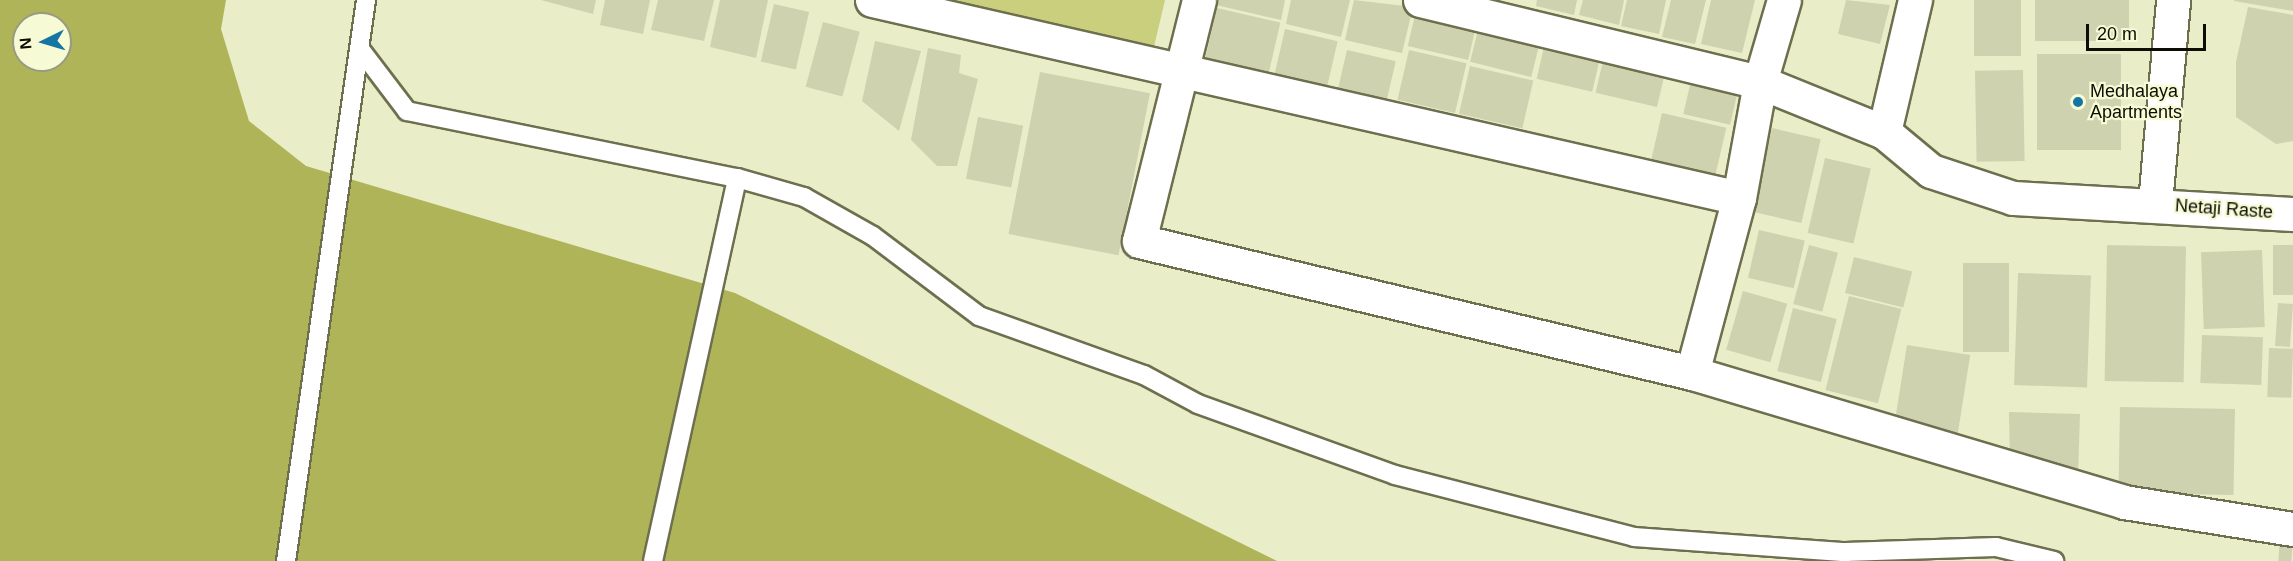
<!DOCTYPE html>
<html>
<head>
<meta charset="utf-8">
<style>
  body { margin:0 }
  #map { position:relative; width:2293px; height:561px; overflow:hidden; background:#e9edc8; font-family:Arial,sans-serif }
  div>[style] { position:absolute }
  .green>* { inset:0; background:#c9cf7c }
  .forest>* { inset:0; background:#afb459 }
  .building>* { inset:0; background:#ced2ae; transform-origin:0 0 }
  .roads { filter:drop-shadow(2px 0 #6d6f4e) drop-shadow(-2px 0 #6d6f4e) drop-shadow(0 2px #6d6f4e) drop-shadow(0 -2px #6d6f4e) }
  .lane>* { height:18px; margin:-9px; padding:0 9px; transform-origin:9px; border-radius:9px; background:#fff }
  .street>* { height:33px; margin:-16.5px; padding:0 16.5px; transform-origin:16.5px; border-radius:16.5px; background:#fff }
  .dots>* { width:16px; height:16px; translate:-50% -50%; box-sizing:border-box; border:3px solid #f6fad5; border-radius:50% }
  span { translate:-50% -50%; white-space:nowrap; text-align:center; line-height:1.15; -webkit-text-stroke:4.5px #f6fad5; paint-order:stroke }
  .poi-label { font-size:18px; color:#0d0d03 }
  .left { translate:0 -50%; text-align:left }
  .street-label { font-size:18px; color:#0d0d03 }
  .north { position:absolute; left:12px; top:12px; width:60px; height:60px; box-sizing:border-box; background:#f6fad5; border:2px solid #999b81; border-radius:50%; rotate:265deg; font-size:16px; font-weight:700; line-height:24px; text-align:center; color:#0d0d03 }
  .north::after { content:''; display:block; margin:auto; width:21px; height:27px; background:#1676a3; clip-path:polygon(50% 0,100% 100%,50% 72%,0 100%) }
  .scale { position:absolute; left:2086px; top:24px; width:120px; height:27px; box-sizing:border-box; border:3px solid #0d0d03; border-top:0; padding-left:8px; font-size:18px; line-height:21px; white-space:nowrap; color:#0d0d03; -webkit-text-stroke:4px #f6fad5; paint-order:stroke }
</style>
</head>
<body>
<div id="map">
  <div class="green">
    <i style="clip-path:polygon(916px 0,1165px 0,1152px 55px)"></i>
  </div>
  <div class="forest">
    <i style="clip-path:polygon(evenodd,0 0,226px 0,221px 29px,249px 121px,306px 166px,735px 293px,1277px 561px,0 561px,0 0,24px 24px,60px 24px,60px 60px,24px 60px,24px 24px)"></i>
  </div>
  <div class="building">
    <i style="clip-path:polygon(541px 0,596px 0,593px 14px)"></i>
    <i style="clip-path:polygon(605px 0,650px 0,643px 34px,600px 25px)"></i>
    <i style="clip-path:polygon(658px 0,714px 0,704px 41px,651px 30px)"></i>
    <i style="clip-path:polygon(720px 0,768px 0,756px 58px,710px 47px)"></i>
    <i style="clip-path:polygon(1217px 0,1285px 0,1281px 20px,1216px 5px)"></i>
    <i style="clip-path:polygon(1291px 0,1350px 0,1341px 37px,1286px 24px)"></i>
    <i style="clip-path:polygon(1354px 0,1413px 7px,1402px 53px,1345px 40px)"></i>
    <i style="clip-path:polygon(1537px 0,1577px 0,1574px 15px,1536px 6px)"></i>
    <i style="clip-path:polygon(1583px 0,1624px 0,1619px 25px,1579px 15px)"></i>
    <i style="clip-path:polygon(1627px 0,1666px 0,1659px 34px,1621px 26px)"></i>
    <i style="clip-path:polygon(1671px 0,1706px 0,1695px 44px,1662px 37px)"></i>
    <i style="clip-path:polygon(1711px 0,1755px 0,1742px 53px,1701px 44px)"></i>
    <i style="clip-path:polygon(1846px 0,1890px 5px,1880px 44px,1838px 34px)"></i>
    <i style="left:1974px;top:0;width:47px;height:56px"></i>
    <i style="left:2035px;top:0;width:94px;height:41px"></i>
    <i style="clip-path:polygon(2234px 0,2293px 0,2293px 11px,2234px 1px)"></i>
    <i style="left:774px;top:4px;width:36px;height:59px;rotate:13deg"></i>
    <i style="left:1417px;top:6px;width:62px;height:41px;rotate:13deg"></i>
    <i style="clip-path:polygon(2248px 7px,2293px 15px,2293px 141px,2276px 144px,2236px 117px,2236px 62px)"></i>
    <i style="left:1217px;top:8px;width:65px;height:51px;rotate:13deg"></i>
    <i style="left:823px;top:22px;width:38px;height:67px;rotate:15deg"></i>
    <i style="left:1480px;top:22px;width:63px;height:41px;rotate:14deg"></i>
    <i style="left:1285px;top:29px;width:54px;height:46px;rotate:13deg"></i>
    <i style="left:1547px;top:34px;width:57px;height:46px;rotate:13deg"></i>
    <i style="clip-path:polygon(875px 41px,921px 51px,899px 131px,862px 101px)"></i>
    <i style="clip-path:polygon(928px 48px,961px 55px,959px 73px,978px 79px,957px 166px,937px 166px,911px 140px)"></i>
    <i style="left:1606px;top:48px;width:63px;height:46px;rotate:13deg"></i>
    <i style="left:1347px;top:50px;width:50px;height:40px;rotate:13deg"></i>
    <i style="left:1409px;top:50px;width:59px;height:51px;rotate:13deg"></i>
    <i style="left:2037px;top:54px;width:84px;height:96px"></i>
    <i style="left:1470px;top:66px;width:65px;height:49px;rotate:13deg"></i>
    <i style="left:2023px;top:70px;width:91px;height:48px;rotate:89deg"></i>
    <i style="left:1040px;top:72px;width:112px;height:165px;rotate:11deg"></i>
    <i style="left:1693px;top:72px;width:48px;height:43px;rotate:13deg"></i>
    <i style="left:1662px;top:113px;width:66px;height:49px;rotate:13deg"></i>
    <i style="left:978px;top:117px;width:46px;height:63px;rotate:11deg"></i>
    <i style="left:1772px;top:128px;width:50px;height:86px;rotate:13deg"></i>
    <i style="left:1825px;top:158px;width:47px;height:77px;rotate:13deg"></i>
    <i style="left:1759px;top:230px;width:47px;height:49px;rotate:13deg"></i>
    <i style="left:1809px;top:245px;width:30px;height:61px;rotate:15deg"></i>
    <i style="left:2107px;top:245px;width:79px;height:136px;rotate:1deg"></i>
    <i style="left:2273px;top:245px;width:20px;height:50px"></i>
    <i style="left:2262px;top:250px;width:77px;height:61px;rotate:88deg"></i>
    <i style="left:1854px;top:257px;width:60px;height:37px;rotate:14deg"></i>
    <i style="left:1963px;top:263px;width:46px;height:89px"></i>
    <i style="left:2018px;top:273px;width:73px;height:112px;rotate:2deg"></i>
    <i style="left:1743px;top:291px;width:46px;height:61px;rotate:16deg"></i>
    <i style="left:1849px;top:296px;width:54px;height:97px;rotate:14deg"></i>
    <i style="left:2278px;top:303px;width:15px;height:43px;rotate:4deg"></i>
    <i style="left:1793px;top:308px;width:45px;height:65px;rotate:14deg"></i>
    <i style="left:2202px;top:335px;width:61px;height:48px;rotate:2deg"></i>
    <i style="left:1907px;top:345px;width:64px;height:80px;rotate:9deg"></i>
    <i style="left:2269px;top:348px;width:24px;height:49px;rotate:2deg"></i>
    <i style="left:2120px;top:407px;width:115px;height:86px;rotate:1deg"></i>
    <i style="clip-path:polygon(2009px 412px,2080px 414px,2078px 476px,2010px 465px)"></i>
    <i style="left:2280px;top:537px;width:13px;height:24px;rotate:4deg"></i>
  </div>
  <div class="roads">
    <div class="lane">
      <i style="left:360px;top:49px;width:78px;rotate:52.8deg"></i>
      <i style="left:407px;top:111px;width:337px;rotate:11.5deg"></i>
      <i style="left:286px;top:561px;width:567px;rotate:-81.88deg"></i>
      <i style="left:653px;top:561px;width:392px;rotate:-77.6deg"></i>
      <i style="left:737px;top:178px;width:70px;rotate:15.8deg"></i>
      <i style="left:804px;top:197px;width:79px;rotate:29.5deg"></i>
      <i style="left:873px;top:236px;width:133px;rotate:37deg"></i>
      <i style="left:979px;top:316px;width:175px;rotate:19.7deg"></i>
      <i style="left:1144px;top:375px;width:61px;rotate:28.2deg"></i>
      <i style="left:1198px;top:404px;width:209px;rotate:19.8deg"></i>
      <i style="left:1395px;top:475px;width:247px;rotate:14.5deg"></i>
      <i style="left:1634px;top:537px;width:212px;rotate:4.1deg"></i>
      <i style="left:1845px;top:552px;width:151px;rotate:-1.9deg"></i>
      <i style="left:1996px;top:547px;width:60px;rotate:13.6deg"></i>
    </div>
    <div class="street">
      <i style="left:872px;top:0;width:889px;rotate:12.86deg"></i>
      <i style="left:1199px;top:0;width:248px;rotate:104deg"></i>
      <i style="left:1139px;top:241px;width:569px;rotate:13.43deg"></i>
      <i style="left:1692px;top:373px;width:451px;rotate:16.6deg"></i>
      <i style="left:2124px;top:502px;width:171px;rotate:9.1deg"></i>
      <i style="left:1420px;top:0;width:350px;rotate:13.6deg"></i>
      <i style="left:1760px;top:82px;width:134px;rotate:22deg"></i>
      <i style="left:1884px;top:132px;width:61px;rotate:39.7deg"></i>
      <i style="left:1931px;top:171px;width:86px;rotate:18.2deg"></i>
      <i style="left:2013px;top:198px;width:280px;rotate:3.3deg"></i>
      <i style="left:1884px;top:132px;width:136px;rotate:-76.8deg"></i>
      <i style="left:2155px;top:203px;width:204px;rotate:-84.9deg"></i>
      <i style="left:1692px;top:373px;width:181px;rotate:-75deg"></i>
      <i style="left:1739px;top:198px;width:118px;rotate:-79.7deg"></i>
      <i style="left:1760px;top:82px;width:85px;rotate:-73.7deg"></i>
    </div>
  </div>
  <div class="dots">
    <i style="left:2078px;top:102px;background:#1676a3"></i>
  </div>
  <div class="poi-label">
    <span class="left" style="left:2090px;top:102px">Medhalaya<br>Apartments</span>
  </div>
  <div class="street-label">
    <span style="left:2224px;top:209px;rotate:4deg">Netaji Raste</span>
  </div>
  <div class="north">N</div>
  <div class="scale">20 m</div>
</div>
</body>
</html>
